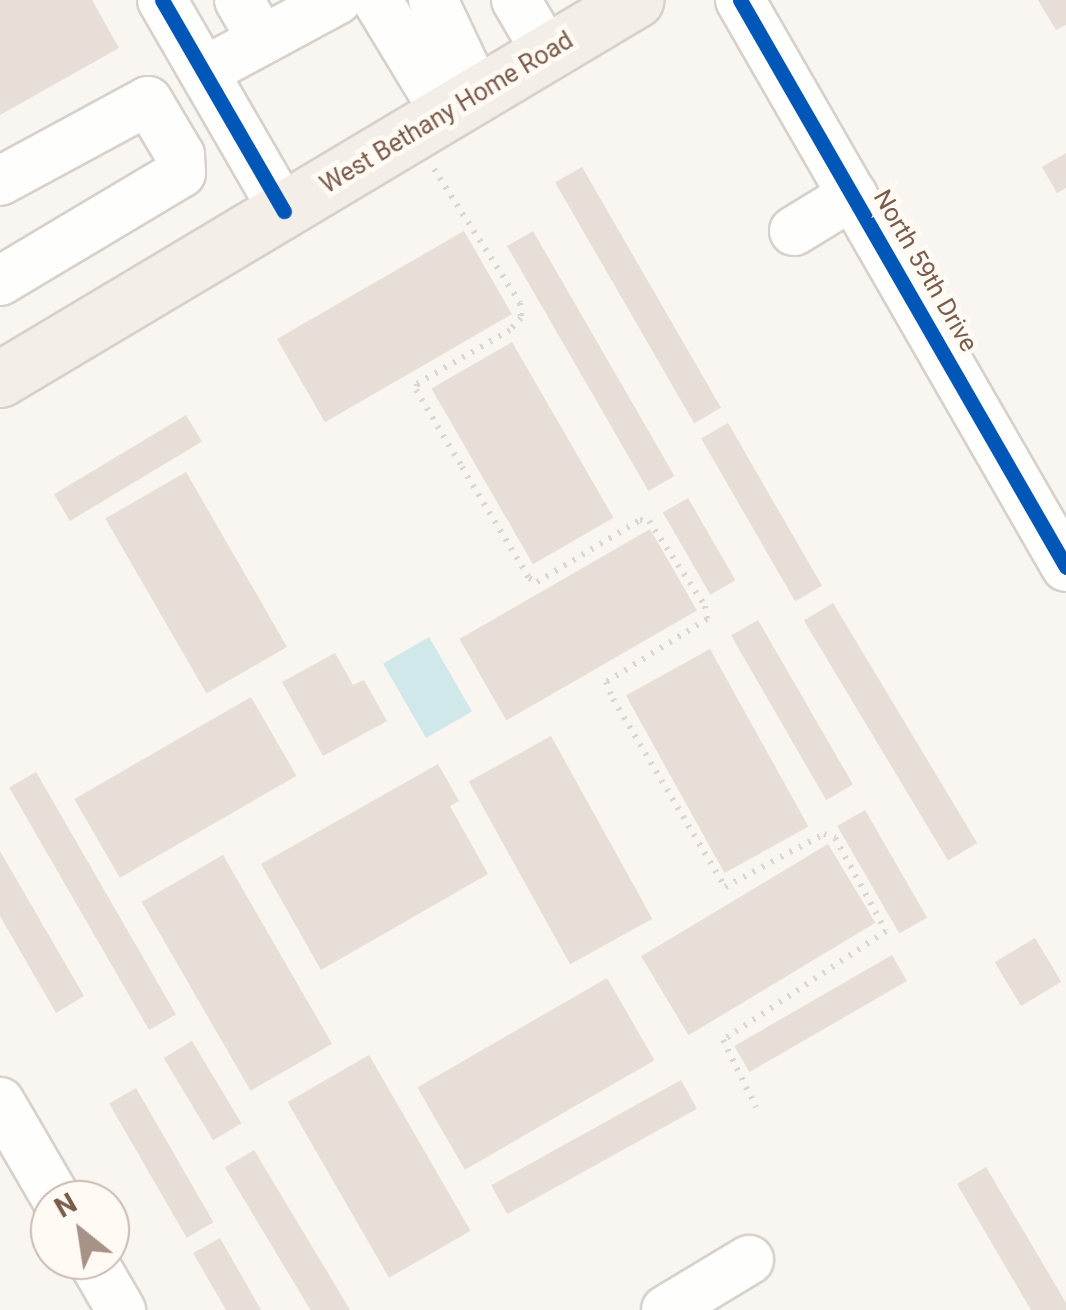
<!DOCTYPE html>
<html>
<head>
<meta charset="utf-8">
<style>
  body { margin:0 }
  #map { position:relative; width:1066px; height:1310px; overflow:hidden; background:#f9f5f0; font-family:Roboto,sans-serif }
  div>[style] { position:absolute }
  .water>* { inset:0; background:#d0e8ea; transform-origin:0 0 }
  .building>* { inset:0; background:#e6ded7; transform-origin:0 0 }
  .path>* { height:6px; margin-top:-3px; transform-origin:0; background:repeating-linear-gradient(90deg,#dcd5d0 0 2.5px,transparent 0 10.5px) }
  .roads { filter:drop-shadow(2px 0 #d7d1cb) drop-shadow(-2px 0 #d7d1cb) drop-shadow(0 2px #d7d1cb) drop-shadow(0 -2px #d7d1cb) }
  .minor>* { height:48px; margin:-24px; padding:0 24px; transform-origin:24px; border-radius:24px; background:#fefefd }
  .major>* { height:55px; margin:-27.5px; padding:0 27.5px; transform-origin:27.5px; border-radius:27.5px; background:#f3eee8 }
  .cycleway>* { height:15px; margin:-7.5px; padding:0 7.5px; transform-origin:7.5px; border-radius:7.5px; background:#0057b8 }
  span { translate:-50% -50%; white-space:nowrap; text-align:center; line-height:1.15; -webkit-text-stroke:10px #fffaf3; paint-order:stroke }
  .street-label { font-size:25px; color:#7a5c4d }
  .north { position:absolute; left:30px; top:1180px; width:100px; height:100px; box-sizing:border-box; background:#fffaf3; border:2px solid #cabbb1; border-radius:50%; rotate:330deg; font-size:28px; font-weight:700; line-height:40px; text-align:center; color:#7a5c4d }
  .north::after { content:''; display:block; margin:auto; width:35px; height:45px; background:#a69286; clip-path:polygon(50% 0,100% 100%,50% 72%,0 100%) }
</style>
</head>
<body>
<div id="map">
  <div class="water">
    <i style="left:429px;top:637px;width:86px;height:53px;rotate:60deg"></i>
  </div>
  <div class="building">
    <i style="clip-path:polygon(0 0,92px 0,119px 48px,0 115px)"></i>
    <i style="clip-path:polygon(1038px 0,1066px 0,1066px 25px,1056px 30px)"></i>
    <i style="clip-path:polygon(1066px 153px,1066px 188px,1057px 193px,1042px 167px)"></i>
    <i style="left:582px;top:167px;width:278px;height:31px;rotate:60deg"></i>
    <i style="left:464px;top:231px;width:96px;height:216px;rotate:60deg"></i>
    <i style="left:533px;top:231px;width:283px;height:30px;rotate:60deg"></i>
    <i style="left:512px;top:342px;width:203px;height:93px;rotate:60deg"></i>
    <i style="left:186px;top:415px;width:31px;height:154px;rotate:59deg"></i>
    <i style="left:728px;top:423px;width:188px;height:31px;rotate:60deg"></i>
    <i style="left:186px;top:472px;width:202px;height:93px;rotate:60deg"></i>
    <i style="left:688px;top:498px;width:95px;height:29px;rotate:60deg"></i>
    <i style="left:650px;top:529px;width:94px;height:220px;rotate:60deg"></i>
    <i style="left:833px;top:603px;width:280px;height:34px;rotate:59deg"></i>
    <i style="left:758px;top:620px;width:190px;height:31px;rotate:60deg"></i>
    <i style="left:710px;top:649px;width:203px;height:96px;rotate:61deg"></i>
    <i style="clip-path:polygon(335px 653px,353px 685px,364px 680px,387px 721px,323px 756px,282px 682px)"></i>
    <i style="left:251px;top:697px;width:91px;height:204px;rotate:60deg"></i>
    <i style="left:551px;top:736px;width:209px;height:94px;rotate:61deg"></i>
    <i style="clip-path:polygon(438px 764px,459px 801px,450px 806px,488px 874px,321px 970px,261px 864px)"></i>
    <i style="left:36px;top:772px;width:280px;height:31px;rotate:60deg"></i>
    <i style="left:865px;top:810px;width:124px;height:32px;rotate:60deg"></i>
    <i style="left:828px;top:844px;width:92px;height:218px;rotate:59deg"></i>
    <i style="clip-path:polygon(0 851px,84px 996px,56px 1013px,0 916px)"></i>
    <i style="left:223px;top:855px;width:218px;height:94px;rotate:60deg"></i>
    <i style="left:1035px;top:938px;width:51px;height:47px;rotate:59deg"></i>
    <i style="left:892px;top:955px;width:30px;height:182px;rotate:60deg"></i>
    <i style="left:607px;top:978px;width:95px;height:219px;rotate:60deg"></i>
    <i style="left:192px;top:1041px;width:96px;height:33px;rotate:59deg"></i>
    <i style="left:369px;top:1055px;width:203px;height:94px;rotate:60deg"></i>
    <i style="left:681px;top:1080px;width:33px;height:217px;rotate:61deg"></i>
    <i style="left:136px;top:1088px;width:155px;height:31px;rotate:60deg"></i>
    <i style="left:254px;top:1150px;width:186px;height:34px;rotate:59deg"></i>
    <i style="clip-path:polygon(986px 1167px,1066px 1303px,1066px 1310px,1031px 1310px,957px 1184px)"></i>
    <i style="clip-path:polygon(220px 1238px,261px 1310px,226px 1310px,193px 1253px)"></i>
  </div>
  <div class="path">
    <i style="left:434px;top:169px;width:159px;rotate:57.3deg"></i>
    <i style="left:520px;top:303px;width:15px;rotate:86deg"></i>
    <i style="left:521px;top:318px;width:16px;rotate:133deg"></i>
    <i style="left:510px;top:330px;width:108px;rotate:149.9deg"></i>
    <i style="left:417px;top:384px;width:6px;rotate:99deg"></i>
    <i style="left:416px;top:390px;width:90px;rotate:59.1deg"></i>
    <i style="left:462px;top:467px;width:130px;rotate:58.9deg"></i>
    <i style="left:529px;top:578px;width:9px;rotate:27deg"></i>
    <i style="left:537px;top:582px;width:120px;rotate:-31deg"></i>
    <i style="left:640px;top:520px;width:9px;rotate:6deg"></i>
    <i style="left:649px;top:521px;width:102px;rotate:56.6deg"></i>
    <i style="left:705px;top:606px;width:13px;rotate:81deg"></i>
    <i style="left:707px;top:619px;width:119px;rotate:148deg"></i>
    <i style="left:606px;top:682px;width:18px;rotate:68deg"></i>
    <i style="left:613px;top:699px;width:219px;rotate:59.2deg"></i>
    <i style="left:725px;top:887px;width:112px;rotate:-28.2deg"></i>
    <i style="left:824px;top:834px;width:12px;rotate:20deg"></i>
    <i style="left:835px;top:838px;width:106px;rotate:61.3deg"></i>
    <i style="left:886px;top:931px;width:196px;rotate:146.2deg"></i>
    <i style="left:723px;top:1040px;width:75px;rotate:63.8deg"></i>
  </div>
  <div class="roads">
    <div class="minor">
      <i style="left:162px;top:0;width:244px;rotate:60deg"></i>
      <i style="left:239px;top:0;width:46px;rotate:60.1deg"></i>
      <i style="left:377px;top:0;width:133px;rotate:58.8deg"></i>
      <i style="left:433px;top:0;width:105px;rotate:64.7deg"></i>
      <i style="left:516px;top:0;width:61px;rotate:59.7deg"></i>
      <i style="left:740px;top:0;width:654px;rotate:60.1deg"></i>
      <i style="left:205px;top:71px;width:150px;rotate:-28.3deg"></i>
      <i style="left:0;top:181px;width:168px;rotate:-28.4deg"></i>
      <i style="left:148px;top:101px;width:63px;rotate:59.3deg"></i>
      <i style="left:180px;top:155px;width:18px;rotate:87deg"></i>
      <i style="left:181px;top:173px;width:211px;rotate:149.2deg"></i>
      <i style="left:794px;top:231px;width:69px;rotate:-31.4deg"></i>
      <i style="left:0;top:1102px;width:113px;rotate:59.8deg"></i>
      <i style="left:92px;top:1260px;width:58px;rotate:59.9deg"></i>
      <i style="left:666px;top:1310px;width:97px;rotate:-31.1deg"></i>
    </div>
    <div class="major">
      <i style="left:0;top:379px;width:740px;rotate:-30.83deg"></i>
    </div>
  </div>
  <div class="cycleway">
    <i style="left:162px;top:0;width:244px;rotate:60deg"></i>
    <i style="left:740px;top:0;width:654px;rotate:60.1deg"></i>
  </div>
  <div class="street-label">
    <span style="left:447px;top:113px;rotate:-31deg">West Bethany Home Road</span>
    <span style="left:925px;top:271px;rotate:60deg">North 59th Drive</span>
  </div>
  <div class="north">N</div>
</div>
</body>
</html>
